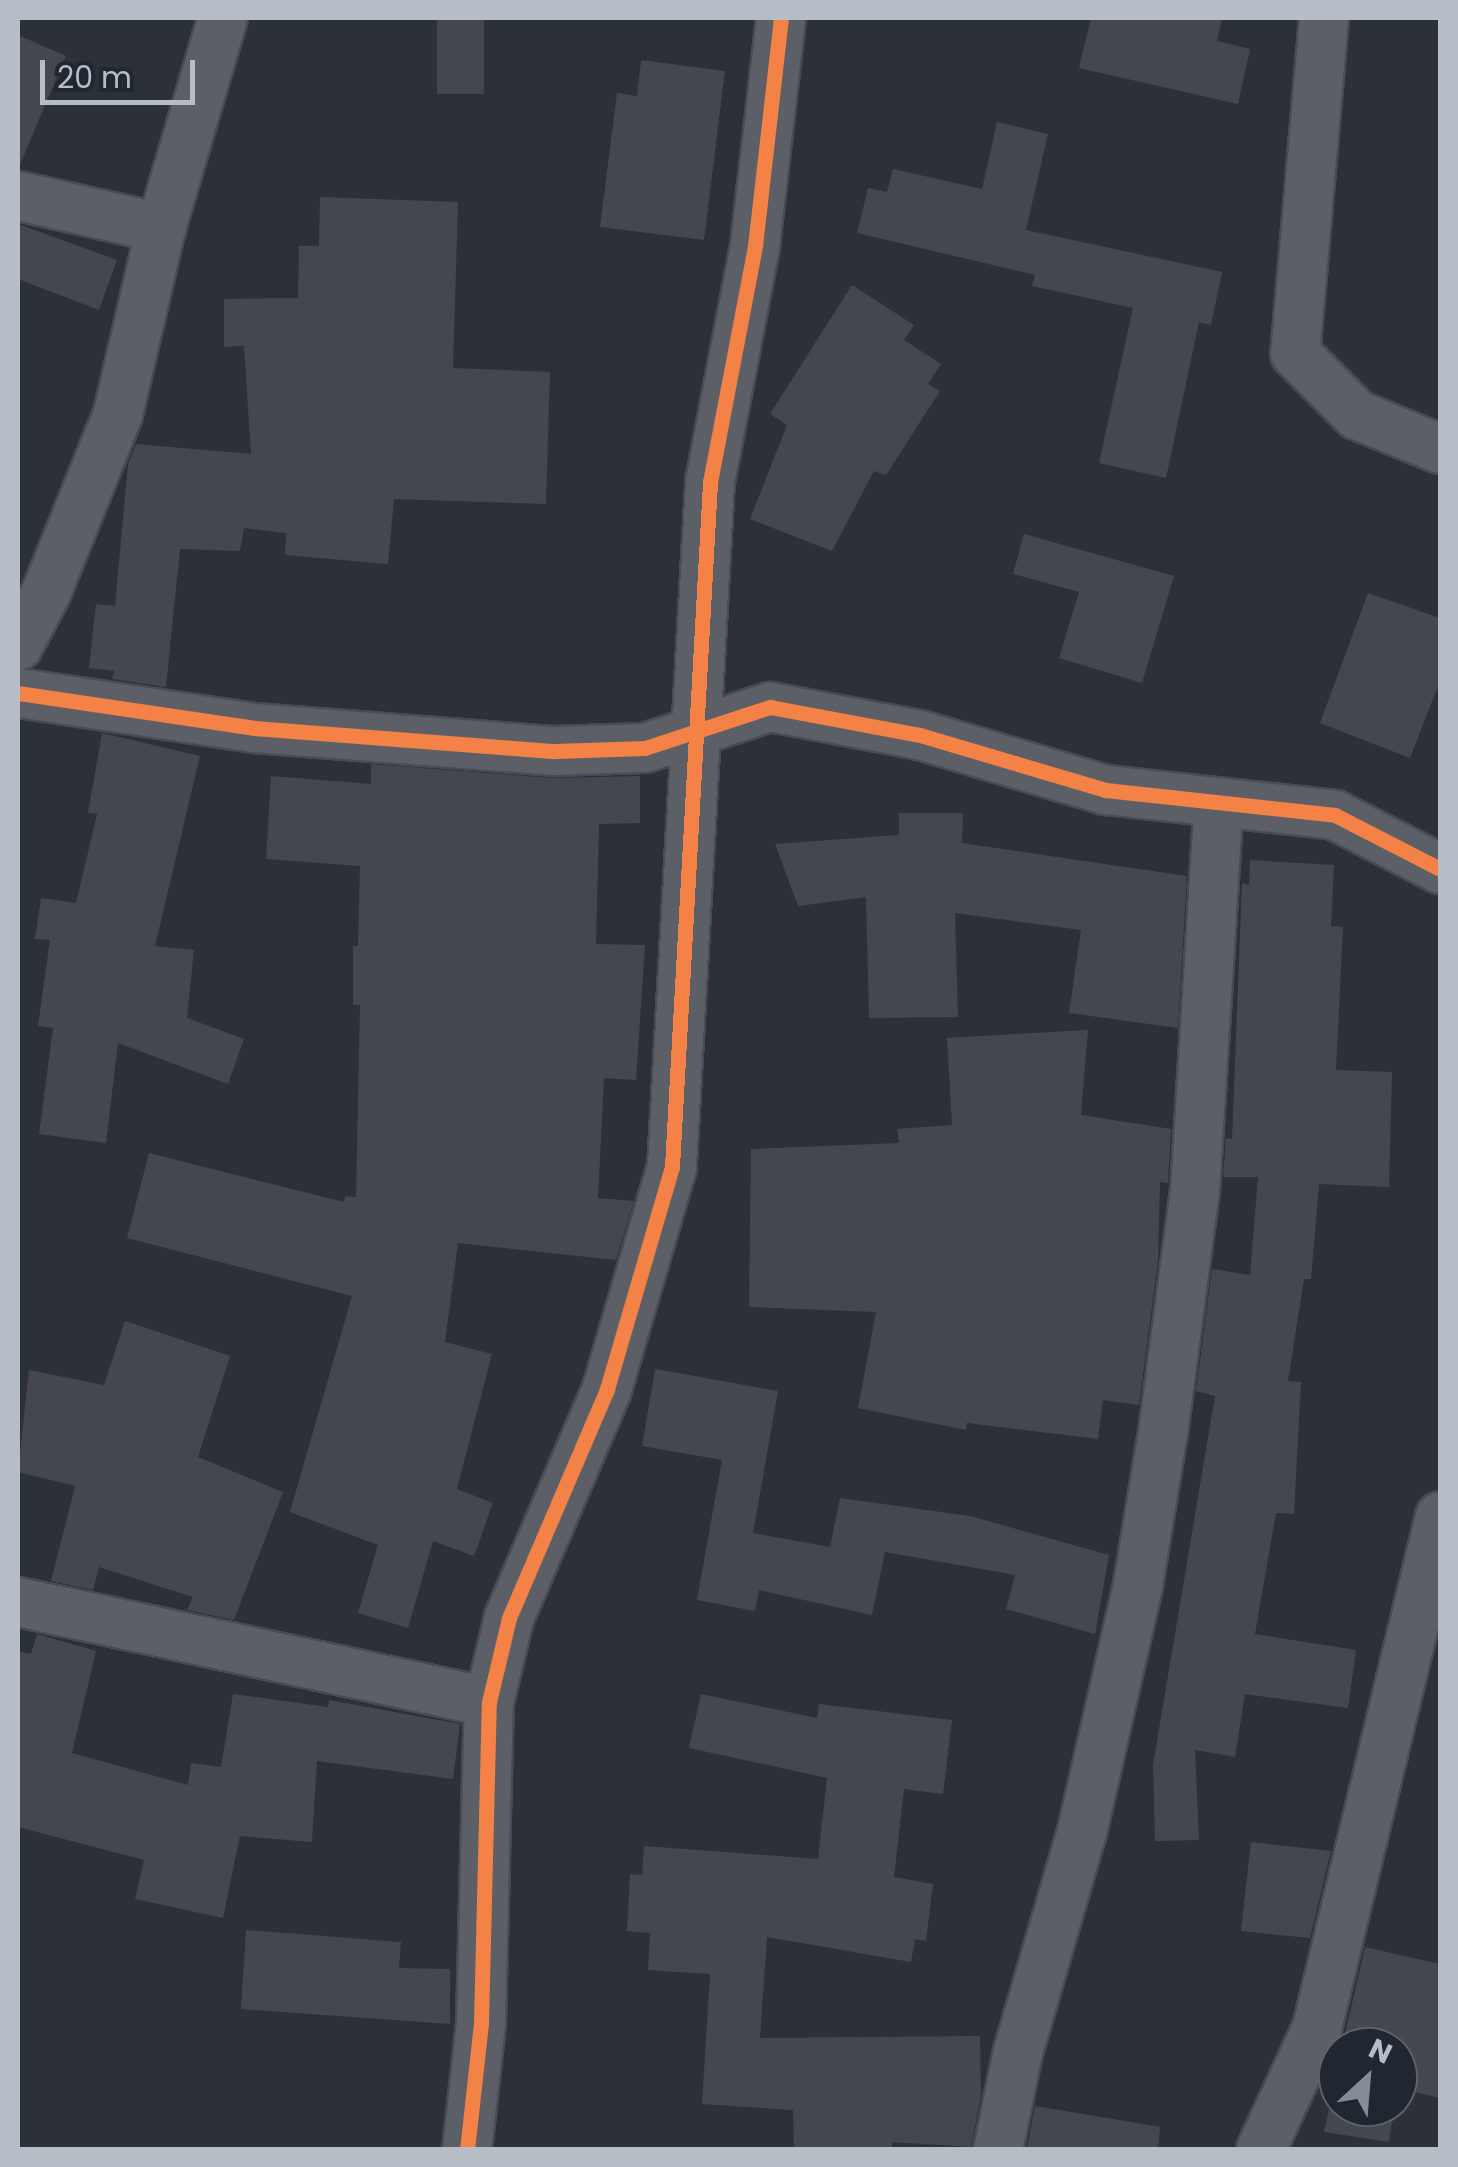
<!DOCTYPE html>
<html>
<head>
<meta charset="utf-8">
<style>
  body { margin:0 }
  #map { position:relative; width:1458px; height:2167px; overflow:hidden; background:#2c3137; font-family:Poppins,sans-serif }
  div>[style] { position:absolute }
  .building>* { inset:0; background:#44484e; transform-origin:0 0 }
  .roads { filter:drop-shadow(2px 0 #484c50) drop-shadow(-2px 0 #484c50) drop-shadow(0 2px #484c50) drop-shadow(0 -2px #484c50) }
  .minor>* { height:48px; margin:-24px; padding:0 24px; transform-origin:24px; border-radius:24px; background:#5c5f65 }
  .cycleway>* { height:15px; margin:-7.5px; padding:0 7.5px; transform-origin:7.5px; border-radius:7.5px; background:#f48246 }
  span { translate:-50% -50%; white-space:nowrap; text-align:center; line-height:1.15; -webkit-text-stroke:8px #202731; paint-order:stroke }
  .frame { position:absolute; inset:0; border:20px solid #b7bdc7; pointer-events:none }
  .north { position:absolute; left:1318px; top:2027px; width:100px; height:100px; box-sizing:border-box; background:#202731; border:2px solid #5c636d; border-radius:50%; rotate:26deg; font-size:28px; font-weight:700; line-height:40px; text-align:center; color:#b7bdc7 }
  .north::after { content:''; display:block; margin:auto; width:35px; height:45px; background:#868c95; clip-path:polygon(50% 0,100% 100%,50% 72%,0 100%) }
  .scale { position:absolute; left:40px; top:60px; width:155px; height:45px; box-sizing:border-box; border:5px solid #b7bdc7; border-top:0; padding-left:12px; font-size:30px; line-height:35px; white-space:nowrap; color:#b7bdc7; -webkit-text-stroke:8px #202731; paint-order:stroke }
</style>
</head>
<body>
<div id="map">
  <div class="building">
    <i style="left:437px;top:18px;width:47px;height:76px"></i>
    <i style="clip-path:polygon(1091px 18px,1222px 18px,1217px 41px,1250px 49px,1238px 104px,1079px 68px)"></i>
    <i style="clip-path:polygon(18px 35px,66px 56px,18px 169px)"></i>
    <i style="clip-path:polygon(641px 60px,725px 71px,704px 240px,600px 227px,617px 93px,637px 96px)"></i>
    <i style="clip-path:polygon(997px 122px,1048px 134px,1026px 230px,1222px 272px,1211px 325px,1199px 322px,1166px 478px,1099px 463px,1133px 308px,1032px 286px,1035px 275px,857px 233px,868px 188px,887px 192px,893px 169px,982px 189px)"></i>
    <i style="clip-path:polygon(320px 197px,458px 202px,453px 368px,550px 372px,546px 504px,394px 499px,388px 564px,285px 555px,286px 533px,244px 528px,240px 551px,180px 549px,166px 687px,112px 679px,114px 671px,89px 668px,96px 604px,115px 606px,128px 464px,136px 444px,251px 454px,244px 346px,224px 347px,224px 299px,298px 298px,299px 246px,319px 246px)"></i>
    <i style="clip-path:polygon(18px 224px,117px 260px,99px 310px,18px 279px)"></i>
    <i style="clip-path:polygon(852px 285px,914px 325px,904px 340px,941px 364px,928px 384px,940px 391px,886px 475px,874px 471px,832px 551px,750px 519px,787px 425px,770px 414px)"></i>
    <i style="clip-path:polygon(1024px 534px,1174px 576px,1142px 683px,1059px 658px,1079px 592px,1013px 574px)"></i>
    <i style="clip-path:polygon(1368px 593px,1440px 618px,1440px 681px,1410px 758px,1320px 723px)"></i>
    <i style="clip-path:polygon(102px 733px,200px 756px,155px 946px,194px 950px,187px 1018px,244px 1039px,228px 1084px,118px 1043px,106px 1143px,39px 1134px,53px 1028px,38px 1026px,50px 940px,35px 939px,41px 898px,76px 903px,97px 814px,88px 813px)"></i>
    <i style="clip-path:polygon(371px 764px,553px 778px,640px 776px,640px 823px,599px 824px,596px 944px,645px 945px,636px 1080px,604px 1078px,598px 1198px,634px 1201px,616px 1260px,458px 1243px,445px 1342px,492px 1354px,457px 1489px,493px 1503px,474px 1556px,433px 1541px,408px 1628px,358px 1613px,378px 1545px,290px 1512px,352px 1296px,127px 1238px,149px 1153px,344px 1202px,345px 1196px,356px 1197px,360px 1005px,353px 1005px,353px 946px,358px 946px,360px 866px,266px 859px,271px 776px,371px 784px)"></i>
    <i style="clip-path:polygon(899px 813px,963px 813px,962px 843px,1187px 876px,1178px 1028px,1069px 1013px,1081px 930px,955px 913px,958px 1017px,869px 1018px,866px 897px,798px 906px,775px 844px,899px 835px)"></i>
    <i style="clip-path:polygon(1250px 860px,1334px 865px,1331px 926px,1343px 927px,1336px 1070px,1392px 1072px,1389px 1187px,1319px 1184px,1311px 1279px,1304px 1279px,1288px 1381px,1301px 1382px,1294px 1514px,1276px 1513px,1255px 1634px,1356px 1650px,1348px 1708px,1245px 1694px,1235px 1757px,1195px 1750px,1199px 1840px,1155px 1841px,1153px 1765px,1215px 1396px,1196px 1391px,1212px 1269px,1250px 1275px,1258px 1177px,1223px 1177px,1226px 1138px,1232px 1139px,1242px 883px,1249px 885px)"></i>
    <i style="clip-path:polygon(1088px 1030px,1081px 1115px,1171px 1129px,1168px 1183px,1160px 1182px,1158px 1261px,1139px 1405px,1103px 1400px,1098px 1439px,967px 1423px,966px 1430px,858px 1408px,876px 1312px,749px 1307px,751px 1149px,899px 1143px,897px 1129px,952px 1125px,947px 1038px)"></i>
    <i style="clip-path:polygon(125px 1321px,230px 1356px,198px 1457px,283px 1492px,234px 1620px,187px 1610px,193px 1597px,99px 1567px,93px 1590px,51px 1581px,75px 1486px,18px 1472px,29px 1370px,104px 1385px)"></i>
    <i style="clip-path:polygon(655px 1369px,778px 1391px,753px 1533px,830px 1547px,840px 1498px,970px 1516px,1109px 1555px,1095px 1634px,1006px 1609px,1015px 1575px,885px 1552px,872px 1615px,759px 1590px,755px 1611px,697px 1600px,722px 1460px,642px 1446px)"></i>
    <i style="clip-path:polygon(37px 1634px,96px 1651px,72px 1753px,188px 1785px,191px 1763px,221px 1767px,233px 1694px,328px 1707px,329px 1700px,460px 1724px,453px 1779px,317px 1761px,312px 1842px,240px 1836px,223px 1918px,135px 1899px,144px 1860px,18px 1827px,18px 1651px,31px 1654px)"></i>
    <i style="clip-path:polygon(701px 1694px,817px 1718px,819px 1704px,952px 1720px,943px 1794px,904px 1789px,894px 1877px,933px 1884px,926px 1941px,915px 1939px,911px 1962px,767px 1937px,760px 2038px,980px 2036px,981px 2096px,971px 2147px,892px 2142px,892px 2148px,794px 2150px,793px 2110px,702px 2104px,710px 1974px,648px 1970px,650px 1933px,627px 1931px,630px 1874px,642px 1875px,644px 1846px,818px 1859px,827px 1778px,689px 1748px)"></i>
    <i style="clip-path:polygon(1251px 1842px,1331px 1851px,1310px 1938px,1241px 1931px)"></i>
    <i style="clip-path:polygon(246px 1930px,401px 1942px,399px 1968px,450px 1969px,450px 2024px,241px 2009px)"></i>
    <i style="clip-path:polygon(1365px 1947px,1440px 1964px,1440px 2098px,1398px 2088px,1398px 2047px,1342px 2047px)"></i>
    <i style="clip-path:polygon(1338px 2066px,1338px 2107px,1394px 2107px,1389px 2142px,1324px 2132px)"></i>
    <i style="clip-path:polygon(1035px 2106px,1160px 2127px,1158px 2150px,1027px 2148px)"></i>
  </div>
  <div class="roads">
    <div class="minor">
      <i style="left:1324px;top:18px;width:336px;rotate:94.9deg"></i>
      <i style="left:1295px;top:353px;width:88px;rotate:45deg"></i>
      <i style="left:1357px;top:415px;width:90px;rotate:22.3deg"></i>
      <i style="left:18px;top:196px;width:147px;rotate:12.6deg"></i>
      <i style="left:18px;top:646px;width:60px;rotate:-62.2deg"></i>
      <i style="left:46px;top:593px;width:193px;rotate:-68.1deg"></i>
      <i style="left:118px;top:414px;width:191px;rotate:-77deg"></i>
      <i style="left:161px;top:228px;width:219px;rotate:-73.6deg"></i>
      <i style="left:18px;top:693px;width:239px;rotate:8.4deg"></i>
      <i style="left:254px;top:728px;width:302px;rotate:4.4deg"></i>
      <i style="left:555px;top:751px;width:90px;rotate:-1.9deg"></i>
      <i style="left:645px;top:748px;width:132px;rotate:-18.2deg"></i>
      <i style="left:770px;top:707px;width:153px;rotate:10.6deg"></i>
      <i style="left:920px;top:735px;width:194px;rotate:16.5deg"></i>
      <i style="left:1106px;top:790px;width:230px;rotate:6.2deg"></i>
      <i style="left:1335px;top:815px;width:118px;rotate:27.2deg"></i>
      <i style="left:18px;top:1602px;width:481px;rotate:12deg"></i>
      <i style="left:467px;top:2150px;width:128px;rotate:-83.7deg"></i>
      <i style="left:481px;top:2023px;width:321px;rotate:-88.6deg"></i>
      <i style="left:489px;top:1702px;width:86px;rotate:-76.6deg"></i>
      <i style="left:509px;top:1618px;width:249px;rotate:-66.8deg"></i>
      <i style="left:607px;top:1389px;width:231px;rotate:-73.7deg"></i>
      <i style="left:672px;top:1167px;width:686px;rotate:-86.82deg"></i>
      <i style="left:710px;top:482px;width:240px;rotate:-79.2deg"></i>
      <i style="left:755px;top:246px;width:229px;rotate:-83.5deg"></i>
      <i style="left:998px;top:2150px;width:100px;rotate:-78.5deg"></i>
      <i style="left:1018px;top:2052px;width:229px;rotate:-73.8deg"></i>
      <i style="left:1082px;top:1832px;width:253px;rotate:-77.2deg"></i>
      <i style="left:1138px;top:1585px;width:154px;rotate:-80.7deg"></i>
      <i style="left:1163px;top:1433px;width:244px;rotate:-82.5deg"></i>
      <i style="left:1195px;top:1191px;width:388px;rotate:-86.5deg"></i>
      <i style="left:1261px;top:2150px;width:134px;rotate:-65.3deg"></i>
      <i style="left:1317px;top:2028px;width:526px;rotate:-76.47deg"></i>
    </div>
  </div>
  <div class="cycleway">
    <i style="left:18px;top:693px;width:239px;rotate:8.4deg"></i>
    <i style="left:254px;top:728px;width:302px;rotate:4.4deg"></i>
    <i style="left:555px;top:751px;width:90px;rotate:-1.9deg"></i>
    <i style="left:645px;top:748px;width:132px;rotate:-18.2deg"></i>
    <i style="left:770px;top:707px;width:153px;rotate:10.6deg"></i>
    <i style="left:920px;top:735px;width:194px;rotate:16.5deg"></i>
    <i style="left:1106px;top:790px;width:230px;rotate:6.2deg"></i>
    <i style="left:1335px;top:815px;width:118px;rotate:27.2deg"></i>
    <i style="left:467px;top:2150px;width:128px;rotate:-83.7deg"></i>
    <i style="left:481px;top:2023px;width:321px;rotate:-88.6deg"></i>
    <i style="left:489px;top:1702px;width:86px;rotate:-76.6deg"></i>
    <i style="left:509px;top:1618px;width:249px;rotate:-66.8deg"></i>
    <i style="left:607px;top:1389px;width:231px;rotate:-73.7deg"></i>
    <i style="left:672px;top:1167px;width:686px;rotate:-86.82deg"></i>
    <i style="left:710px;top:482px;width:240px;rotate:-79.2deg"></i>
    <i style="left:755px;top:246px;width:229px;rotate:-83.5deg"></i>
  </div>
  <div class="frame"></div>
  <div class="north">N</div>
  <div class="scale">20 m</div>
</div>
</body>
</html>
